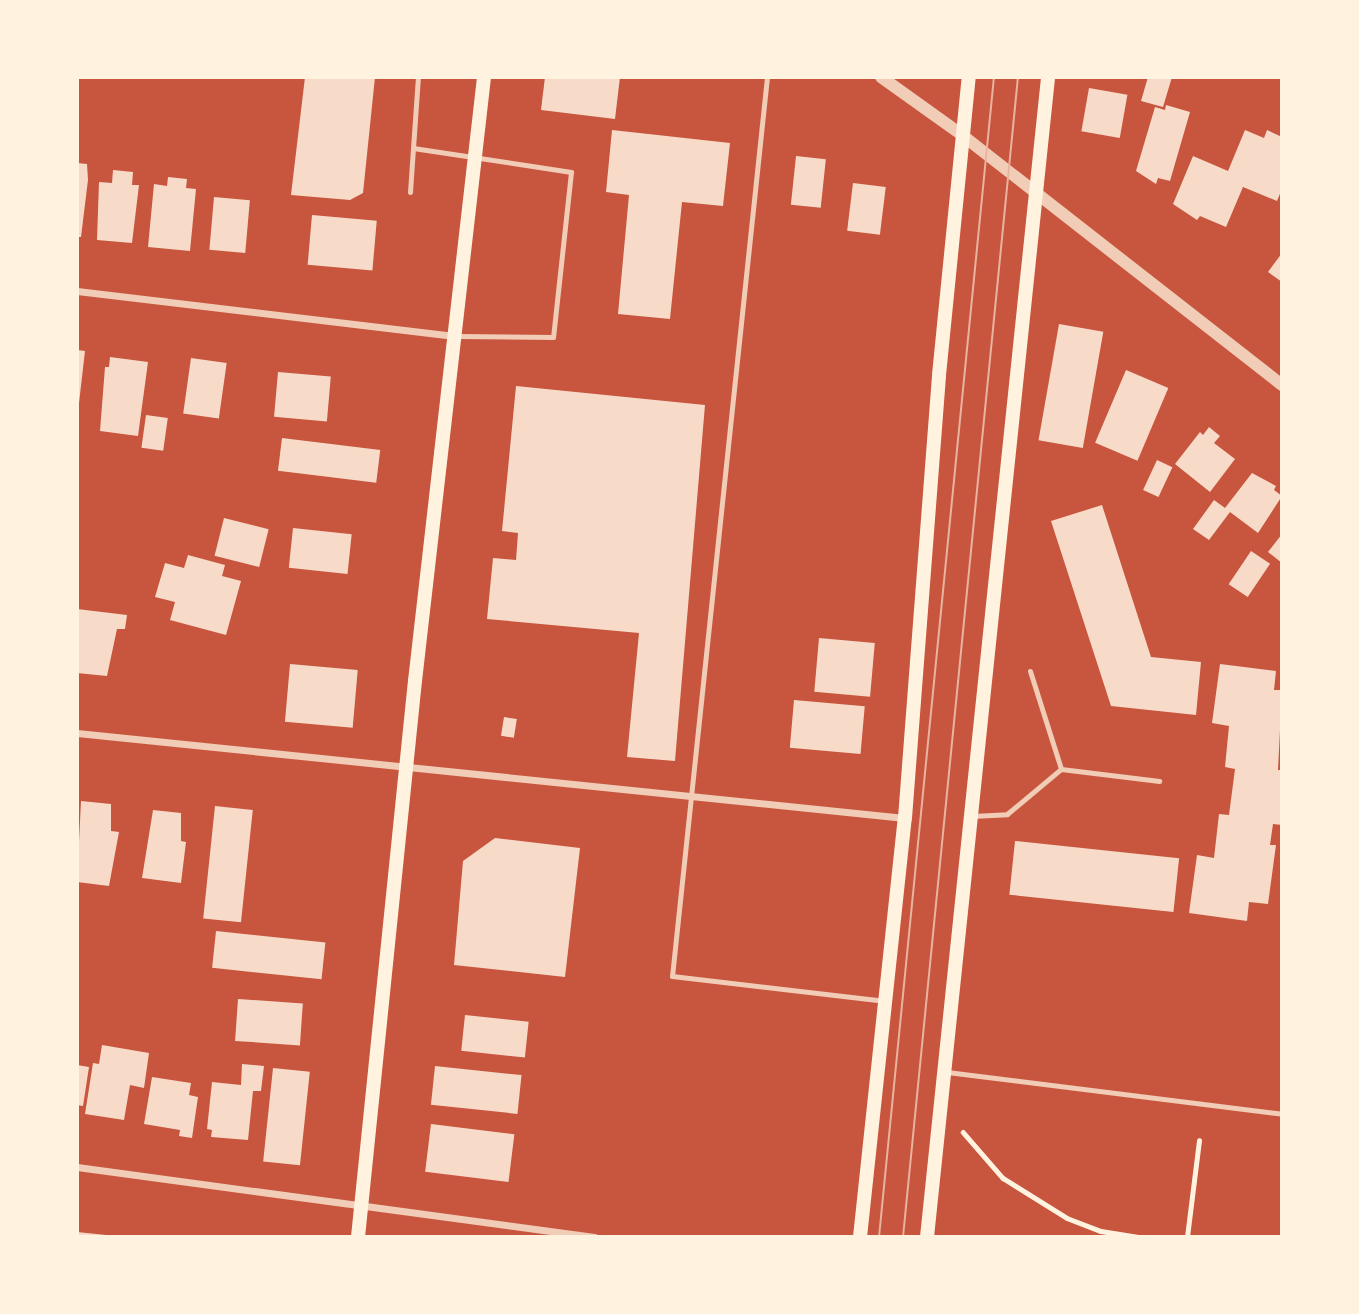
<!DOCTYPE html>
<html>
<head>
<meta charset="utf-8">
<style>
  body { margin:0 }
  #map { position:relative; width:1359px; height:1314px; overflow:hidden; background:#c8553d; font-family:Mulish,sans-serif }
  div>[style] { position:absolute }
  .building>* { inset:0; background:#f7dbc8; transform-origin:0 0 }
  .path>* { height:4.5px; margin:-2.25px; padding:0 2.25px; transform-origin:2.25px; border-radius:2.25px; background:#fff3e0 }
  .service>* { height:5px; margin:-2.5px; padding:0 2.5px; transform-origin:2.5px; border-radius:2.5px; background:#f1ccb7 }
  .minor>* { height:7px; margin:-3.5px; padding:0 3.5px; transform-origin:3.5px; border-radius:3.5px; background:#f1ccb7 }
  .tertiary>* { height:12px; margin:-6px; padding:0 6px; transform-origin:6px; border-radius:6px; background:#f1ccb7 }
  .secondary>* { height:14px; margin:-7px; padding:0 7px; transform-origin:7px; border-radius:7px; background:#fff3e0 }
  .tram>* { height:2px; margin:-1px; padding:0 1px; transform-origin:1px; border-radius:1px; background:#e9b49f }
  span { translate:-50% -50%; white-space:nowrap; text-align:center; line-height:1.15; -webkit-text-stroke:6px #fff3e0; paint-order:stroke }
  .frame { position:absolute; inset:0; border:79px solid #fff3e0; pointer-events:none }
</style>
</head>
<body>
<div id="map">
  <div class="building">
    <i style="clip-path:polygon(305px 77px,375px 77px,363px 193px,350px 200px,291px 195px)"></i>
    <i style="clip-path:polygon(545px 77px,620px 77px,615px 119px,541px 110px)"></i>
    <i style="clip-path:polygon(1148px 77px,1172px 77px,1163px 107px,1141px 101px)"></i>
    <i style="left:1089px;top:88px;width:39px;height:44px;rotate:10deg"></i>
    <i style="clip-path:polygon(1166px 105px,1190px 112px,1170px 181px,1158px 178px,1156px 184px,1136px 171px,1155px 107px,1165px 110px)"></i>
    <i style="clip-path:polygon(612px 130px,730px 143px,723px 206px,682px 202px,670px 319px,618px 314px,629px 195px,606px 192px)"></i>
    <i style="clip-path:polygon(1245px 130px,1264px 138px,1267px 130px,1282px 137px,1282px 189px,1277px 201px,1243px 187px,1226px 227px,1200px 216px,1197px 220px,1173px 204px,1193px 156px,1228px 171px)"></i>
    <i style="left:796px;top:156px;width:30px;height:49px;rotate:6deg"></i>
    <i style="clip-path:polygon(77px 163px,87px 164px,88px 180px,81px 237px,77px 237px)"></i>
    <i style="clip-path:polygon(113px 170px,133px 172px,132px 185px,139px 185px,132px 243px,97px 240px,99px 182px,112px 183px)"></i>
    <i style="clip-path:polygon(168px 177px,187px 179px,186px 188px,196px 189px,190px 251px,148px 247px,154px 184px,167px 186px)"></i>
    <i style="left:853px;top:183px;width:33px;height:48px;rotate:7deg"></i>
    <i style="left:214px;top:197px;width:36px;height:53px;rotate:5deg"></i>
    <i style="left:312px;top:215px;width:65px;height:50px;rotate:5deg"></i>
    <i style="clip-path:polygon(1282px 253px,1282px 282px,1268px 272px)"></i>
    <i style="left:1059px;top:324px;width:45px;height:118px;rotate:10deg"></i>
    <i style="clip-path:polygon(77px 350px,85px 351px,79px 403px,77px 403px)"></i>
    <i style="clip-path:polygon(110px 357px,148px 362px,138px 436px,100px 431px,105px 367px,109px 367px)"></i>
    <i style="left:191px;top:358px;width:36px;height:56px;rotate:8deg"></i>
    <i style="left:1126px;top:370px;width:46px;height:79px;rotate:23deg"></i>
    <i style="left:278px;top:372px;width:53px;height:45px;rotate:5deg"></i>
    <i style="clip-path:polygon(516px 386px,705px 405px,675px 761px,627px 757px,639px 633px,487px 619px,493px 558px,516px 560px,518px 533px,502px 531px)"></i>
    <i style="left:146px;top:415px;width:22px;height:33px;rotate:8deg"></i>
    <i style="clip-path:polygon(1209px 427px,1220px 436px,1214px 443px,1235px 459px,1210px 492px,1175px 464px,1200px 432px,1203px 435px)"></i>
    <i style="left:282px;top:438px;width:99px;height:33px;rotate:7deg"></i>
    <i style="left:1157px;top:460px;width:17px;height:33px;rotate:25deg"></i>
    <i style="clip-path:polygon(1252px 473px,1276px 486px,1274px 490px,1282px 496px,1258px 533px,1230px 512px,1209px 540px,1193px 529px,1214px 500px,1225px 508px)"></i>
    <i style="clip-path:polygon(1102px 505px,1151px 657px,1201px 662px,1196px 715px,1111px 706px,1051px 521px)"></i>
    <i style="left:224px;top:518px;width:46px;height:39px;rotate:14deg"></i>
    <i style="left:293px;top:528px;width:59px;height:40px;rotate:6deg"></i>
    <i style="clip-path:polygon(1282px 534px,1282px 563px,1268px 552px)"></i>
    <i style="left:1251px;top:551px;width:23px;height:40px;rotate:34deg"></i>
    <i style="clip-path:polygon(188px 555px,225px 565px,222px 576px,241px 581px,226px 635px,170px 620px,175px 602px,155px 597px,165px 563px,184px 568px)"></i>
    <i style="clip-path:polygon(77px 609px,127px 615px,125px 629px,117px 629px,107px 676px,77px 673px)"></i>
    <i style="left:819px;top:638px;width:56px;height:54px;rotate:5deg"></i>
    <i style="left:290px;top:664px;width:68px;height:58px;rotate:5deg"></i>
    <i style="clip-path:polygon(1220px 664px,1276px 671px,1274px 690px,1282px 690px,1278px 770px,1282px 770px,1282px 825px,1273px 824px,1270px 845px,1276px 845px,1268px 904px,1249px 902px,1247px 921px,1189px 913px,1197px 855px,1214px 858px,1219px 814px,1229px 815px,1235px 769px,1225px 767px,1229px 726px,1212px 723px)"></i>
    <i style="left:794px;top:700px;width:71px;height:48px;rotate:5deg"></i>
    <i style="left:504px;top:717px;width:13px;height:19px;rotate:9deg"></i>
    <i style="clip-path:polygon(81px 801px,111px 804px,111px 831px,119px 832px,109px 886px,77px 882px)"></i>
    <i style="left:215px;top:806px;width:38px;height:113px;rotate:6deg"></i>
    <i style="clip-path:polygon(153px 810px,181px 813px,181px 841px,186px 842px,181px 883px,142px 878px)"></i>
    <i style="clip-path:polygon(495px 838px,580px 848px,565px 977px,454px 965px,463px 861px)"></i>
    <i style="left:1015px;top:841px;width:165px;height:54px;rotate:6deg"></i>
    <i style="left:216px;top:931px;width:110px;height:37px;rotate:6deg"></i>
    <i style="left:238px;top:999px;width:65px;height:42px;rotate:4deg"></i>
    <i style="left:465px;top:1015px;width:64px;height:36px;rotate:6deg"></i>
    <i style="clip-path:polygon(102px 1045px,149px 1053px,144px 1088px,130px 1085px,124px 1120px,85px 1114px,93px 1063px,99px 1064px)"></i>
    <i style="clip-path:polygon(242px 1064px,264px 1066px,261px 1091px,253px 1091px,248px 1140px,211px 1137px,212px 1130px,207px 1129px,212px 1082px,241px 1085px)"></i>
    <i style="clip-path:polygon(77px 1065px,89px 1067px,83px 1106px,77px 1105px)"></i>
    <i style="left:435px;top:1066px;width:87px;height:39px;rotate:6deg"></i>
    <i style="left:273px;top:1068px;width:37px;height:94px;rotate:6deg"></i>
    <i style="clip-path:polygon(152px 1077px,191px 1083px,189px 1095px,198px 1097px,192px 1138px,179px 1136px,180px 1130px,144px 1124px)"></i>
    <i style="left:431px;top:1124px;width:84px;height:48px;rotate:7deg"></i>
    <i style="clip-path:polygon(77px 1232px,106px 1235px,105px 1237px,77px 1237px)"></i>
  </div>
  <div class="path">
    <i style="left:963px;top:1132px;width:61px;rotate:49deg"></i>
    <i style="left:1003px;top:1178px;width:75px;rotate:32deg"></i>
    <i style="left:1067px;top:1218px;width:36px;rotate:21deg"></i>
    <i style="left:1101px;top:1231px;width:39px;rotate:9deg"></i>
    <i style="left:1187px;top:1237px;width:97px;rotate:-82.9deg"></i>
  </div>
  <div class="service">
    <i style="left:767px;top:77px;width:904px;rotate:96.03deg"></i>
    <i style="left:672px;top:976px;width:213px;rotate:6.7deg"></i>
    <i style="left:413px;top:148px;width:71px;rotate:-86deg"></i>
    <i style="left:410px;top:192px;width:44px;rotate:-86.1deg"></i>
    <i style="left:413px;top:148px;width:160px;rotate:8.6deg"></i>
    <i style="left:571px;top:172px;width:166px;rotate:96.2deg"></i>
    <i style="left:553px;top:337px;width:97px;rotate:-179.4deg"></i>
    <i style="left:1030px;top:671px;width:103px;rotate:72.4deg"></i>
    <i style="left:1061px;top:769px;width:99px;rotate:7deg"></i>
    <i style="left:972px;top:816px;width:35px;rotate:-3deg"></i>
    <i style="left:1007px;top:814px;width:70px;rotate:-39.8deg"></i>
    <i style="left:947px;top:1072px;width:338px;rotate:7.1deg"></i>
  </div>
  <div class="minor">
    <i style="left:77px;top:291px;width:378px;rotate:6.8deg"></i>
    <i style="left:77px;top:733px;width:832px;rotate:5.86deg"></i>
    <i style="left:77px;top:1167px;width:522px;rotate:7.71deg"></i>
  </div>
  <div class="tertiary">
    <i style="left:881px;top:77px;width:100px;rotate:35.6deg"></i>
    <i style="left:962px;top:135px;width:406px;rotate:38deg"></i>
  </div>
  <div class="secondary">
    <i style="left:358px;top:1237px;width:559px;rotate:-84.15deg"></i>
    <i style="left:415px;top:681px;width:608px;rotate:-83.48deg"></i>
    <i style="left:860px;top:1237px;width:421px;rotate:-83.9deg"></i>
    <i style="left:905px;top:818px;width:444px;rotate:-85.6deg"></i>
    <i style="left:939px;top:375px;width:300px;rotate:-84.3deg"></i>
    <i style="left:927px;top:1237px;width:1166px;rotate:-84.04deg"></i>
  </div>
  <div class="tram">
    <i style="left:879px;top:1237px;width:1166px;rotate:-84.34deg"></i>
    <i style="left:903px;top:1237px;width:1166px;rotate:-84.34deg"></i>
  </div>
  <div class="frame"></div>
</div>
</body>
</html>
